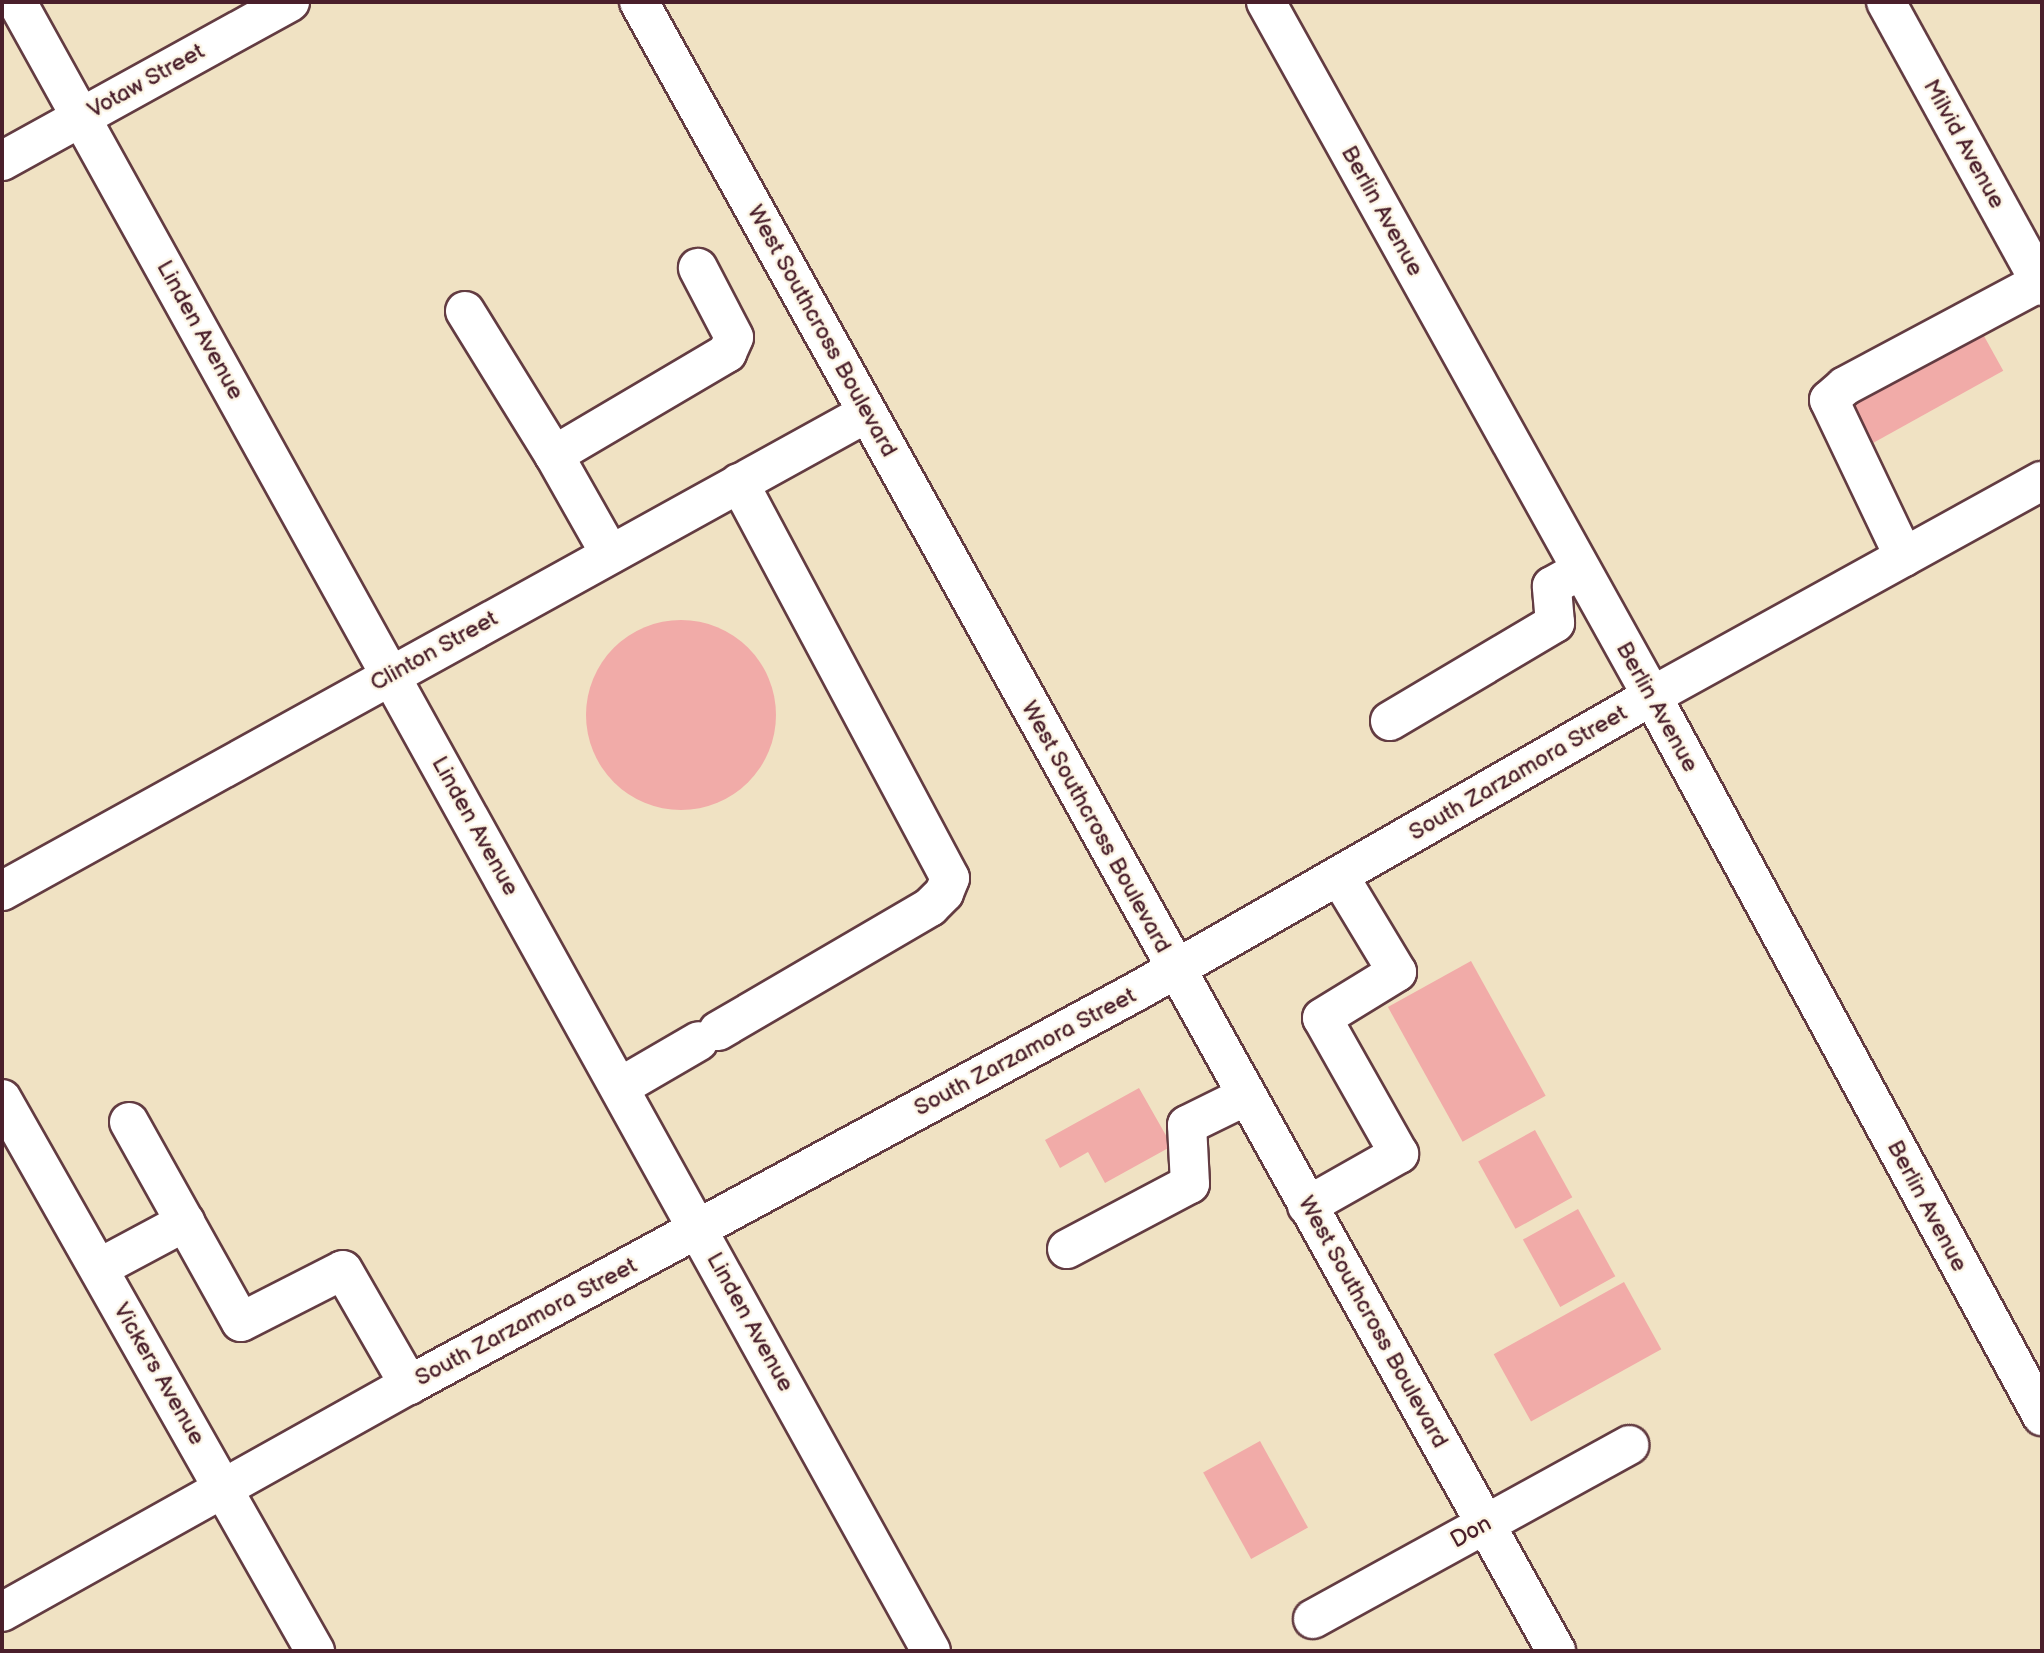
<!DOCTYPE html>
<html>
<head>
<meta charset="utf-8">
<style>
  body { margin:0 }
  #map { position:relative; width:2044px; height:1653px; overflow:hidden; background:#f0e2c3; font-family:"Balsamiq Sans",sans-serif }
  div>[style] { position:absolute }
  .building>* { inset:0; background:#f1aba8; transform-origin:0 0 }
  .round { border-radius:50% }
  .roads { filter:drop-shadow(2px 0 #633c42) drop-shadow(-2px 0 #633c42) drop-shadow(0 2px #633c42) drop-shadow(0 -2px #633c42) }
  .minor>* { height:38px; margin:-19px; padding:0 19px; transform-origin:19px; border-radius:19px; background:#fff }
  .major>* { height:38px; margin:-19px; padding:0 19px; transform-origin:19px; border-radius:19px; background:#fff }
  span { translate:-50% -50%; white-space:nowrap; text-align:center; line-height:1.15; -webkit-text-stroke:5px #fcf5e5; paint-order:stroke }
  .street-label { font-size:23px; color:#4a1f2b }
  .frame { position:absolute; inset:0; border:4px solid #4a1f2b; pointer-events:none }
</style>
</head>
<body>
<div id="map">
  <div class="building">
    <i style="left:1979px;top:327px;width:50px;height:154px;rotate:61deg"></i>
    <i class="round" style="left:586px;top:620px;width:190px;height:190px"></i>
    <i style="left:1471px;top:961px;width:154px;height:95px;rotate:61deg"></i>
    <i style="clip-path:polygon(1139px 1088px,1172px 1146px,1105px 1183px,1088px 1152px,1060px 1168px,1045px 1140px)"></i>
    <i style="left:1535px;top:1130px;width:77px;height:65px;rotate:61deg"></i>
    <i style="left:1578px;top:1209px;width:77px;height:63px;rotate:61deg"></i>
    <i style="left:1624px;top:1282px;width:77px;height:149px;rotate:61deg"></i>
    <i style="left:1260px;top:1441px;width:99px;height:65px;rotate:61deg"></i>
  </div>
  <div class="roads">
    <div class="minor">
      <i style="left:17px;top:2px;width:1885px;rotate:61deg"></i>
      <i style="left:1266px;top:2px;width:794px;rotate:60.92deg"></i>
      <i style="left:1652px;top:696px;width:819px;rotate:61.56deg"></i>
      <i style="left:1886px;top:2px;width:324px;rotate:61.2deg"></i>
      <i style="left:2px;top:161px;width:329px;rotate:-28.9deg"></i>
      <i style="left:465px;top:311px;width:169px;rotate:58.3deg"></i>
      <i style="left:554px;top:455px;width:114px;rotate:60.5deg"></i>
      <i style="left:554px;top:455px;width:201px;rotate:-30.5deg"></i>
      <i style="left:727px;top:353px;width:17px;rotate:-66deg"></i>
      <i style="left:734px;top:337px;width:78px;rotate:-117.6deg"></i>
      <i style="left:1904px;top:557px;width:174px;rotate:-115.5deg"></i>
      <i style="left:1829px;top:400px;width:21px;rotate:-41deg"></i>
      <i style="left:1845px;top:386px;width:221px;rotate:-28.1deg"></i>
      <i style="left:1390px;top:721px;width:192px;rotate:-30.7deg"></i>
      <i style="left:1555px;top:623px;width:37px;rotate:-95deg"></i>
      <i style="left:1552px;top:586px;width:33px;rotate:-29deg"></i>
      <i style="left:2px;top:891px;width:988px;rotate:-28.93deg"></i>
      <i style="left:718px;top:1031px;width:246px;rotate:-30.3deg"></i>
      <i style="left:930px;top:907px;width:20px;rotate:-45deg"></i>
      <i style="left:944px;top:893px;width:16px;rotate:-68deg"></i>
      <i style="left:950px;top:878px;width:448px;rotate:-118.1deg"></i>
      <i style="left:620px;top:1087px;width:91px;rotate:-30.2deg"></i>
      <i style="left:2px;top:1099px;width:635px;rotate:60.45deg"></i>
      <i style="left:129px;top:1122px;width:229px;rotate:60.8deg"></i>
      <i style="left:241px;top:1322px;width:114px;rotate:-27deg"></i>
      <i style="left:343px;top:1270px;width:133px;rotate:60.1deg"></i>
      <i style="left:1307px;top:1206px;width:106px;rotate:-29.5deg"></i>
      <i style="left:1399px;top:1154px;width:156px;rotate:-119.5deg"></i>
      <i style="left:1322px;top:1018px;width:88px;rotate:-31.5deg"></i>
      <i style="left:1397px;top:972px;width:112px;rotate:-121.1deg"></i>
      <i style="left:1067px;top:1249px;width:139px;rotate:-27.9deg"></i>
      <i style="left:1190px;top:1184px;width:59px;rotate:-92.9deg"></i>
      <i style="left:1187px;top:1125px;width:66px;rotate:-26.2deg"></i>
      <i style="left:99px;top:1268px;width:98px;rotate:-28.1deg"></i>
      <i style="left:1313px;top:1619px;width:361px;rotate:-28.8deg"></i>
    </div>
    <div class="major">
      <i style="left:639px;top:2px;width:1887px;rotate:60.92deg"></i>
      <i style="left:2px;top:1612px;width:466px;rotate:-29.2deg"></i>
      <i style="left:409px;top:1385px;width:830px;rotate:-28.42deg"></i>
      <i style="left:1139px;top:990px;width:591px;rotate:-29.82deg"></i>
      <i style="left:1652px;top:696px;width:445px;rotate:-28.9deg"></i>
    </div>
  </div>
  <div class="street-label">
    <span style="left:146px;top:81px;rotate:-29deg">Votaw Street</span>
    <span style="left:1964px;top:144px;rotate:61deg">Milvid Avenue</span>
    <span style="left:1382px;top:211px;rotate:61deg">Berlin Avenue</span>
    <span style="left:200px;top:330px;rotate:61deg">Linden Avenue</span>
    <span style="left:822px;top:331px;rotate:61deg">West Southcross Boulevard</span>
    <span style="left:434px;top:651px;rotate:-29deg">Clinton Street</span>
    <span style="left:1657px;top:707px;rotate:61deg">Berlin Avenue</span>
    <span style="left:1518px;top:773px;rotate:-30deg">South Zarzamora Street</span>
    <span style="left:475px;top:826px;rotate:61deg">Linden Avenue</span>
    <span style="left:1096px;top:827px;rotate:61deg">West Southcross Boulevard</span>
    <span style="left:1025px;top:1052px;rotate:-28deg">South Zarzamora Street</span>
    <span style="left:1927px;top:1206px;rotate:62deg">Berlin Avenue</span>
    <span style="left:526px;top:1322px;rotate:-28deg">South Zarzamora Street</span>
    <span style="left:750px;top:1322px;rotate:61deg">Linden Avenue</span>
    <span style="left:1373px;top:1322px;rotate:61deg">West Southcross Boulevard</span>
    <span style="left:159px;top:1374px;rotate:60deg">Vickers Avenue</span>
    <span style="left:1471px;top:1532px;rotate:-29deg">Don</span>
  </div>
  <div class="frame"></div>
</div>
</body>
</html>
